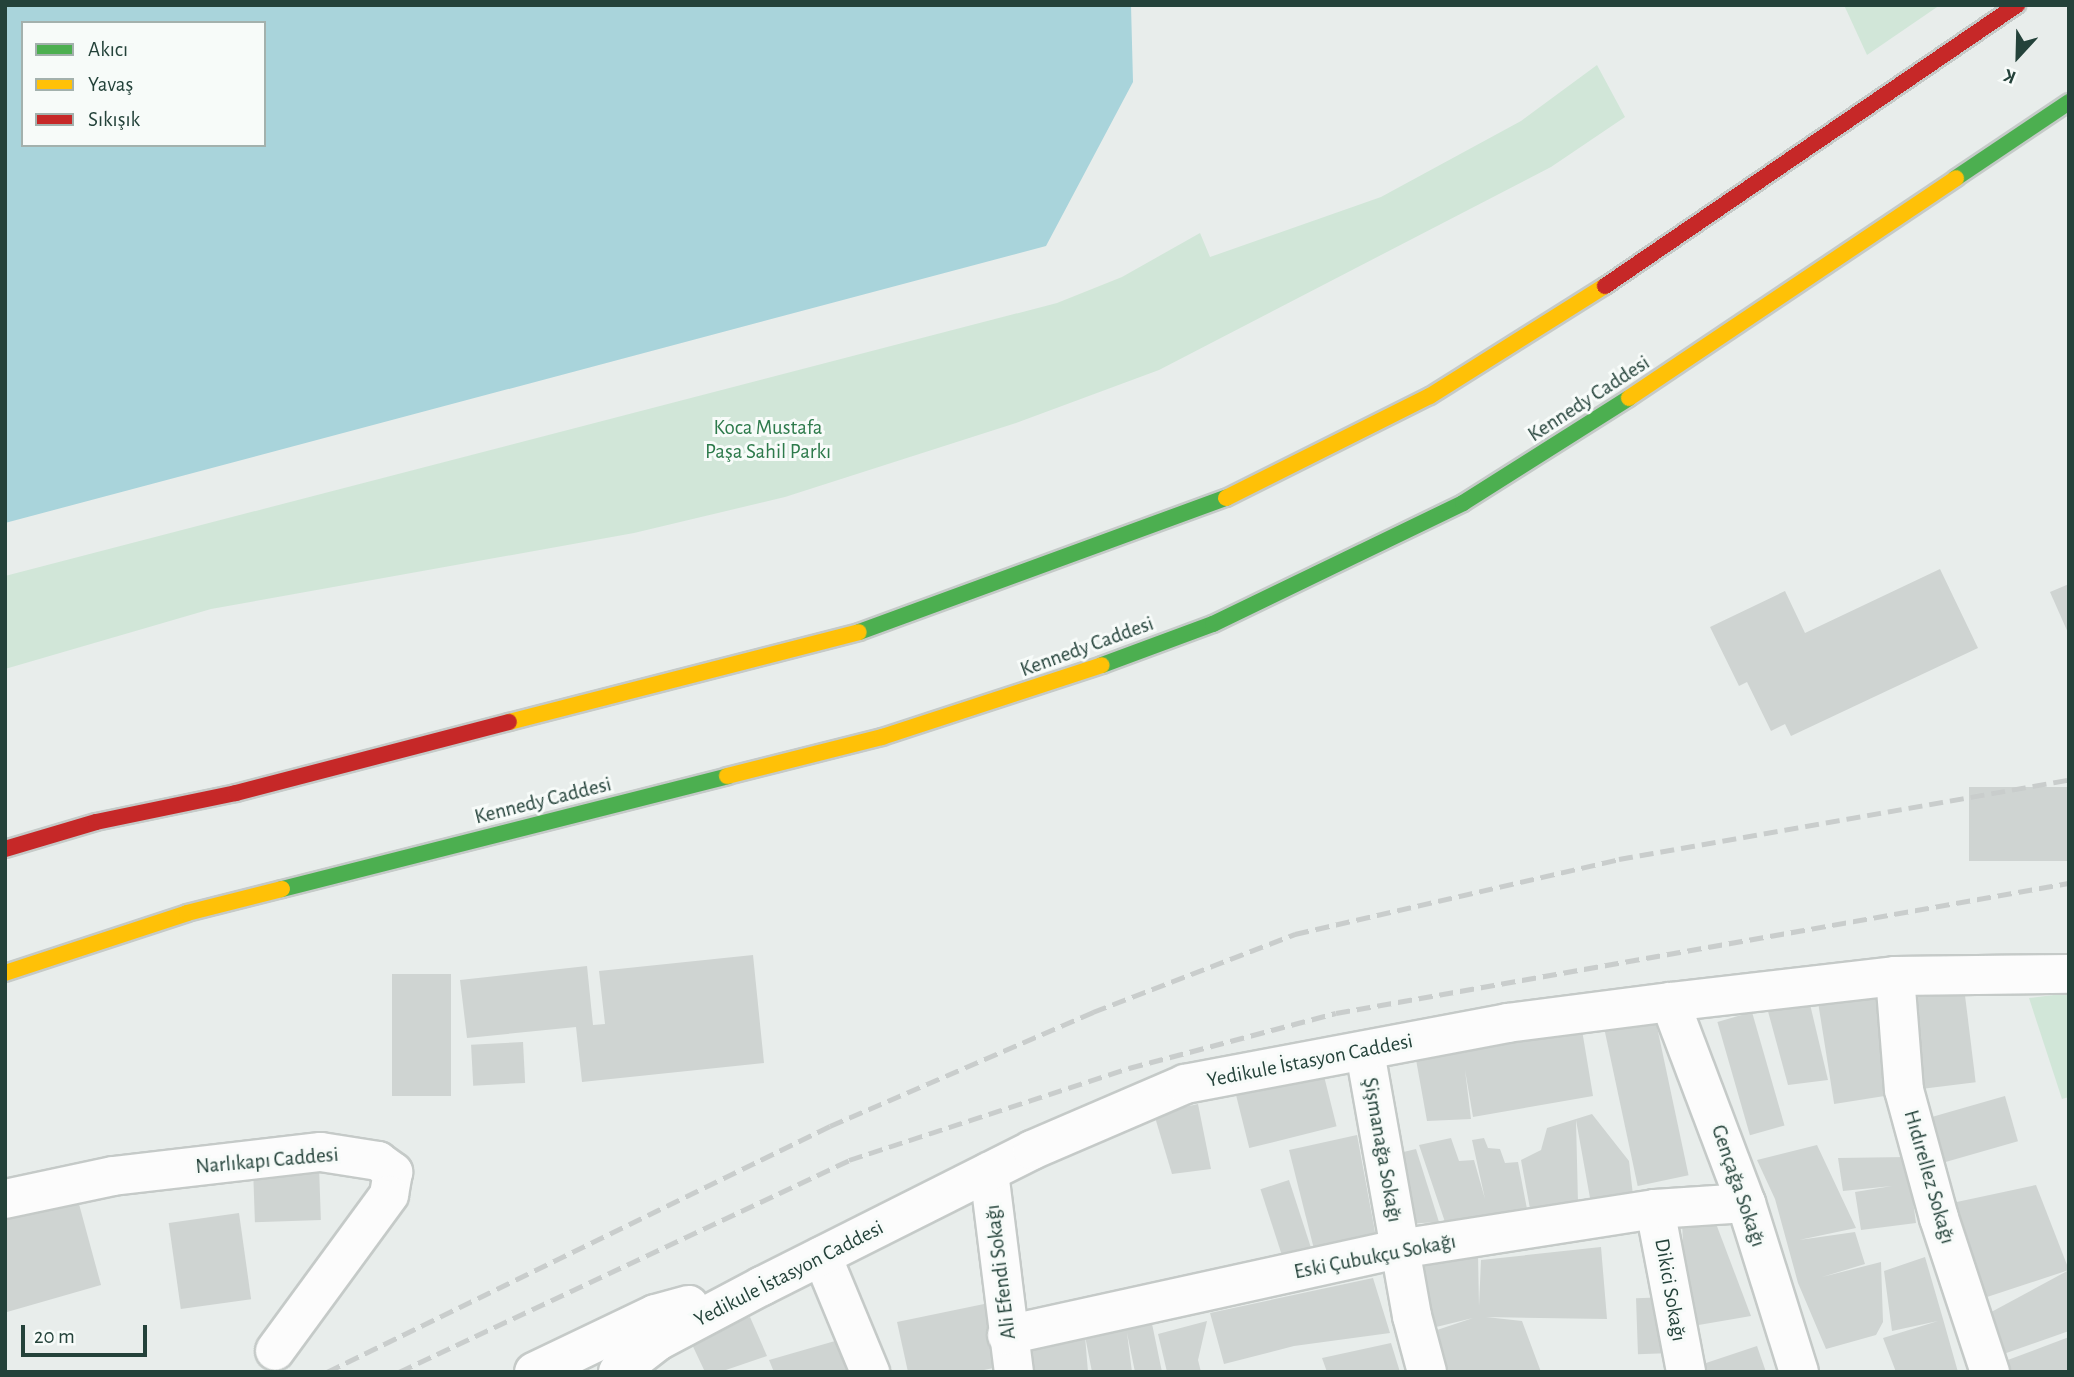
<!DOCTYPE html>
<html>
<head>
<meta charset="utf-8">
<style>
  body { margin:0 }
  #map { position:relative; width:2074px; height:1377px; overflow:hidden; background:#e8edeb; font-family:"Alegreya Sans",sans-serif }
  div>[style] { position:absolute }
  .green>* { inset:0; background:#d1e6d8 }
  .water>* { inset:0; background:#a9d4db }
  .building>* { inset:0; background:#cfd4d2; transform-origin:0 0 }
  .roads { filter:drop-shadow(2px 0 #c5cac8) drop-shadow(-2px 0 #c5cac8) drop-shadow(0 2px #c5cac8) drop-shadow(0 -2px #c5cac8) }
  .street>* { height:38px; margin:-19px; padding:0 19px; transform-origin:19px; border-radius:19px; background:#fcfcfc }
  .fast>* { height:16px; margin:-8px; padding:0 8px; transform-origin:8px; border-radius:8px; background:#4caf50 }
  .slow>* { height:16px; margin:-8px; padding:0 8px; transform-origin:8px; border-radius:8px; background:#ffc107 }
  .jam>* { height:16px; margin:-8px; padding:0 8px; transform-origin:8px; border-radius:8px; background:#c62828 }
  .rail>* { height:5px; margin-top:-2.5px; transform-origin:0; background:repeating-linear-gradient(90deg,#c9cdcc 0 14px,transparent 0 21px) }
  span { translate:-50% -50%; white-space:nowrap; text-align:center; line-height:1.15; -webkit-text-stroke:6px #f7fbf9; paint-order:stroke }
  .street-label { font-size:21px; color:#24423a }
  .park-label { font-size:21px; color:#2d7a4b }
  .frame { position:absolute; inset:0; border:7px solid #24423a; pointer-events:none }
  .legend { position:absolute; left:21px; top:21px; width:245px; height:126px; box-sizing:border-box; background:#f7fbf9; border:2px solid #a3b1ad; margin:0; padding:9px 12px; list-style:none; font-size:21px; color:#24423a }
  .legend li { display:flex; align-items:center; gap:14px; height:35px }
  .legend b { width:35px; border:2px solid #a3b1ad }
  .north { position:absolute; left:1983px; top:21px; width:70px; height:70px; -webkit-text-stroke:5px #f7fbf9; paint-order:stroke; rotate:202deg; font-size:19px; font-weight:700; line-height:28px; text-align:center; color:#24423a }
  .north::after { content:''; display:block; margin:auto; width:24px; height:32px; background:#24423a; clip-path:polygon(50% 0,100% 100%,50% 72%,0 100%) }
  .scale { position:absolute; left:21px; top:1325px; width:126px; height:32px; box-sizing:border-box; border:4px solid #24423a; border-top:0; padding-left:9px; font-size:21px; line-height:24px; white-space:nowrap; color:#24423a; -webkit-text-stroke:5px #f7fbf9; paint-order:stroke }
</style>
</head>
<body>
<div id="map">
  <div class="green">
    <i style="clip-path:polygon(1844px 5px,1940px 5px,1867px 55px)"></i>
    <i style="clip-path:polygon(1597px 65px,1625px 117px,1551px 167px,1159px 370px,1016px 423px,785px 497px,634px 533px,211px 609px,5px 669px,5px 576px,1057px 303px,1122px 277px,1200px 233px,1210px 257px,1381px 197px,1521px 121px)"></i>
    <i style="clip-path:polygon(2069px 993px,2069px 1097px,2062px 1099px,2029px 998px)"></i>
  </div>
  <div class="water">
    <i style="clip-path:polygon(evenodd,5px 5px,1131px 5px,1133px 82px,1046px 246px,5px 523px,5px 5px,23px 23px,264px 23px,264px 145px,23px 145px,23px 23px)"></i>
  </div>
  <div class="building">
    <i style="clip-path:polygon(1940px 569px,1978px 648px,1791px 736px,1785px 724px,1771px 731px,1747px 682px,1739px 686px,1710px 627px,1785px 591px,1805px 633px)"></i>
    <i style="clip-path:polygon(2069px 584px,2069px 635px,2050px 592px)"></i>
    <i style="left:2069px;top:787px;width:74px;height:100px;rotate:90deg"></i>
    <i style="clip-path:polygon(753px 955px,764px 1063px,582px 1082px,576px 1027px,467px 1038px,460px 980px,587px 966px,593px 1025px,605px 1024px,599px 971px)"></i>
    <i style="left:392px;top:974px;width:59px;height:122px"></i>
    <i style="left:1963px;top:979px;width:104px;height:53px;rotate:83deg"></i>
    <i style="left:1876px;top:991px;width:105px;height:59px;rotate:81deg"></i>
    <i style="clip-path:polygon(1809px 1000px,1828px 1080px,1788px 1085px,1766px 1004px)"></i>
    <i style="left:1653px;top:1008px;width:171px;height:52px;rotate:78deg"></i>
    <i style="left:1752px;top:1012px;width:118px;height:36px;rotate:74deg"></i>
    <i style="clip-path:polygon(1582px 1030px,1593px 1096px,1473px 1117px,1465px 1070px,1471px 1119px,1427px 1121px,1415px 1054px)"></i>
    <i style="left:523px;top:1042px;width:41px;height:52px;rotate:87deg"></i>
    <i style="left:1323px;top:1072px;width:56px;height:90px;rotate:76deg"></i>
    <i style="left:2005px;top:1096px;width:47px;height:78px;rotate:74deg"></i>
    <i style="clip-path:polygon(1198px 1104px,1211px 1169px,1172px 1174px,1154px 1114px)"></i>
    <i style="clip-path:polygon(1592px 1114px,1629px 1161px,1633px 1195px,1590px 1198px,1576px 1120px,1578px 1203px,1531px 1214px,1521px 1160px,1541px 1150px,1547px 1128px)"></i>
    <i style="clip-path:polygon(1357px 1135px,1378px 1248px,1316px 1257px,1289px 1150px)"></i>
    <i style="clip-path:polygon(1451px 1138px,1459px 1161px,1474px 1160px,1485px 1199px,1472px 1140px,1484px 1138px,1488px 1148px,1500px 1149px,1505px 1163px,1518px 1162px,1527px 1209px,1445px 1222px,1419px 1145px)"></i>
    <i style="clip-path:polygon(1817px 1145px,1856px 1228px,1799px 1240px,1855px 1232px,1865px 1264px,1822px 1277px,1881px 1262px,1883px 1322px,1876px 1335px,1826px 1349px,1798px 1283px,1775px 1199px,1757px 1160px)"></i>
    <i style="clip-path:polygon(1416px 1149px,1439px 1222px,1405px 1224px,1395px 1154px)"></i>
    <i style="clip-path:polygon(1907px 1157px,1916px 1223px,1861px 1230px,1855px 1192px,1892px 1186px,1843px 1191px,1838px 1158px)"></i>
    <i style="left:319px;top:1166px;width:54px;height:66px;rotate:88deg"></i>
    <i style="left:1289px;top:1180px;width:83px;height:30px;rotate:72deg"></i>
    <i style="clip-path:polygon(2036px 1185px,2069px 1270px,1981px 1299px,1952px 1203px)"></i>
    <i style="clip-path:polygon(76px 1193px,101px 1285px,7px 1312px,5px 1211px)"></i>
    <i style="left:239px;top:1213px;width:87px;height:71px;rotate:82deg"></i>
    <i style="clip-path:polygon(1712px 1213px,1751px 1316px,1687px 1327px,1682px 1222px)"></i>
    <i style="clip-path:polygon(1601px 1247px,1607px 1319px,1486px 1317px,1522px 1321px,1541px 1372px,1438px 1372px,1428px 1333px,1473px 1318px,1428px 1329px,1406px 1262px,1478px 1254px,1479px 1306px,1481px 1260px)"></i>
    <i style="clip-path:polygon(1925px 1257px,1943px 1319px,1958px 1372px,1896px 1372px,1883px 1338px,1938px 1321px,1892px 1331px,1884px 1271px)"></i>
    <i style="clip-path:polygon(2069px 1270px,2069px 1331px,1995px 1357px,1982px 1317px)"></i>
    <i style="clip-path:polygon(1373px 1278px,1390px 1333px,1294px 1346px,1224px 1364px,1210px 1313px)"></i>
    <i style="left:1670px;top:1297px;width:56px;height:34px;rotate:88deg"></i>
    <i style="clip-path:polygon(984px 1304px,998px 1367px,975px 1372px,908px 1372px,897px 1322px)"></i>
    <i style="clip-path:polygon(1150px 1314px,1162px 1372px,1135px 1372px,1127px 1333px,1132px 1372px,1092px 1372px,1085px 1336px,1088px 1372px,1028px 1372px,1020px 1341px)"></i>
    <i style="clip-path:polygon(750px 1317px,767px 1356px,720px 1372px,705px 1372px,688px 1336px)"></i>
    <i style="clip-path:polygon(1207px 1321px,1198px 1360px,1201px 1372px,1167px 1372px,1158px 1334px)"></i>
    <i style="clip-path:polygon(2069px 1337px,2069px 1372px,2001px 1372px,1997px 1364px)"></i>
    <i style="clip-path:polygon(842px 1339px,852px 1372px,774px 1372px,769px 1360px)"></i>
    <i style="clip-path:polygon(1391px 1343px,1400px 1372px,1327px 1372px,1322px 1358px)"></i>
    <i style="clip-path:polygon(1757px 1346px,1766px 1372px,1692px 1372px,1691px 1368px)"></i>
  </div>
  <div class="roads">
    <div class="street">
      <i style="left:1895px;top:976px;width:114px;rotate:85.5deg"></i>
      <i style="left:1904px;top:1090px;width:133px;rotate:74.7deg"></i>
      <i style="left:1939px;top:1218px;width:162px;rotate:71.7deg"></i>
      <i style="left:1670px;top:1002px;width:215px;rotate:69.3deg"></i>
      <i style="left:1746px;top:1203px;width:177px;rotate:72.6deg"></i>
      <i style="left:1365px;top:1052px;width:268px;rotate:79.9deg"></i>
      <i style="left:1412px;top:1316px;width:58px;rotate:75deg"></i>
      <i style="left:989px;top:1172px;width:202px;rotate:82.9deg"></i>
      <i style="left:5px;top:1199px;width:110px;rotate:-12deg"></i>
      <i style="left:113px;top:1176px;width:209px;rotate:-6.6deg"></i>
      <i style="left:321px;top:1152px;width:58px;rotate:9deg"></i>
      <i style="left:378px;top:1161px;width:19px;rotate:36deg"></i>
      <i style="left:393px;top:1172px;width:23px;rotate:100deg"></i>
      <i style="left:389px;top:1195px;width:193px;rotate:126.2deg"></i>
      <i style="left:1655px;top:1209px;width:166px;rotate:79.2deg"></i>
      <i style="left:822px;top:1256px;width:126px;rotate:67.5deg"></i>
      <i style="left:1007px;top:1335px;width:401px;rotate:-12.4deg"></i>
      <i style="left:1399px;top:1249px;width:259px;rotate:-8.9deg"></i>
      <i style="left:1655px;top:1209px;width:91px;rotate:-3.8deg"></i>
      <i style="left:534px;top:1372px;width:134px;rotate:-25.6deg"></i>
      <i style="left:655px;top:1314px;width:35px;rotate:-15deg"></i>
      <i style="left:618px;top:1372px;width:51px;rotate:-37.8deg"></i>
      <i style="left:658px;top:1341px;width:118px;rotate:-27.9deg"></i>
      <i style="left:762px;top:1286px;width:302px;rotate:-26.7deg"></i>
      <i style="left:1032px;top:1150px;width:167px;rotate:-23.3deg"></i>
      <i style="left:1185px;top:1084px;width:328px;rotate:-10.7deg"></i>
      <i style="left:1507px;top:1023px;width:164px;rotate:-7.3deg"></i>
      <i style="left:1670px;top:1002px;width:226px;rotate:-6.6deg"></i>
      <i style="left:1895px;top:976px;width:174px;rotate:-0.7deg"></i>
    </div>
    <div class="fast">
      <i style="left:1956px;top:178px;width:136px;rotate:-33.9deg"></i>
      <i style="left:859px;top:632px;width:391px;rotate:-20.1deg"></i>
      <i style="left:1102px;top:665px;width:118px;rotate:-20.3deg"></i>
      <i style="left:1213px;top:624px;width:278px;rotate:-25.8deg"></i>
      <i style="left:1463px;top:503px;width:196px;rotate:-32.3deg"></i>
      <i style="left:282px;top:889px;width:459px;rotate:-14.2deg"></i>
    </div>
    <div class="slow">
      <i style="left:1629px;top:398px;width:394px;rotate:-33.9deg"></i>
      <i style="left:1226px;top:498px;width:228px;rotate:-26.6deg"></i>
      <i style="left:1430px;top:396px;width:207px;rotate:-32.2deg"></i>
      <i style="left:509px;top:722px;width:361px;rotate:-14.4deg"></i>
      <i style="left:727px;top:776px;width:160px;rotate:-14.1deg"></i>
      <i style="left:882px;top:737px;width:231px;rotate:-18.1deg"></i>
      <i style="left:5px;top:973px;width:192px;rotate:-18.2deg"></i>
      <i style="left:187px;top:913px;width:98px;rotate:-14.2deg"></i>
    </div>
    <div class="jam">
      <i style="left:1605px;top:286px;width:499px;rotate:-34.3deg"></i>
      <i style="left:5px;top:849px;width:95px;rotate:-16.5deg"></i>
      <i style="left:96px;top:822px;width:143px;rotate:-11.7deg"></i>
      <i style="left:236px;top:793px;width:282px;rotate:-14.6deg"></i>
    </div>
  </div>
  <div class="rail">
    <i style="left:327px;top:1372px;width:560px;rotate:-26.06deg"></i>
    <i style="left:830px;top:1126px;width:287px;rotate:-23.4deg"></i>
    <i style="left:1093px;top:1012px;width:217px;rotate:-21.1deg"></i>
    <i style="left:1295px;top:934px;width:333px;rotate:-13deg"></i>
    <i style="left:1619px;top:859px;width:457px;rotate:-10deg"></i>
    <i style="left:399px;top:1372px;width:497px;rotate:-25.2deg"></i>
    <i style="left:849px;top:1160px;width:295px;rotate:-18.2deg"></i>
    <i style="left:1129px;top:1068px;width:214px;rotate:-14.9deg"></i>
    <i style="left:1336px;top:1013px;width:744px;rotate:-10.06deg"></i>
  </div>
  <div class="street-label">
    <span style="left:1589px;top:399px;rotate:-33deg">Kennedy Caddesi</span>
    <span style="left:1087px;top:647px;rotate:-20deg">Kennedy Caddesi</span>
    <span style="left:543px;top:801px;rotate:-14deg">Kennedy Caddesi</span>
    <span style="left:1310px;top:1061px;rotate:-11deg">Yedikule İstasyon Caddesi</span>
    <span style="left:1382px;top:1150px;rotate:80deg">Şişmanağa Sokağı</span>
    <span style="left:267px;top:1161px;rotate:-5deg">Narlıkapı Caddesi</span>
    <span style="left:1929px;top:1177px;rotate:74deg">Hıdırellez Sokağı</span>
    <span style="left:1738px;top:1186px;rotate:71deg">Gençağa Sokağı</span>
    <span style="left:1375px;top:1257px;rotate:-11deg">Eski Çubukçu Sokağı</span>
    <span style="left:1001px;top:1272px;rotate:-97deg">Ali Efendi Sokağı</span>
    <span style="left:789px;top:1274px;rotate:-27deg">Yedikule İstasyon Caddesi</span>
    <span style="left:1670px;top:1290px;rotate:80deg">Dikici Sokağı</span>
  </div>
  <div class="park-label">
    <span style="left:768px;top:440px">Koca Mustafa<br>Paşa Sahil Parkı</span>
  </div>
  <div class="frame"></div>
  <ul class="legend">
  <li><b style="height:9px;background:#4caf50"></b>Akıcı</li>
  <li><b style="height:9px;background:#ffc107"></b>Yavaş</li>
  <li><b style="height:9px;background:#c62828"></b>Sıkışık</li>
  </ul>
  <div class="north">K</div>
  <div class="scale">20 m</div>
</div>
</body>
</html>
